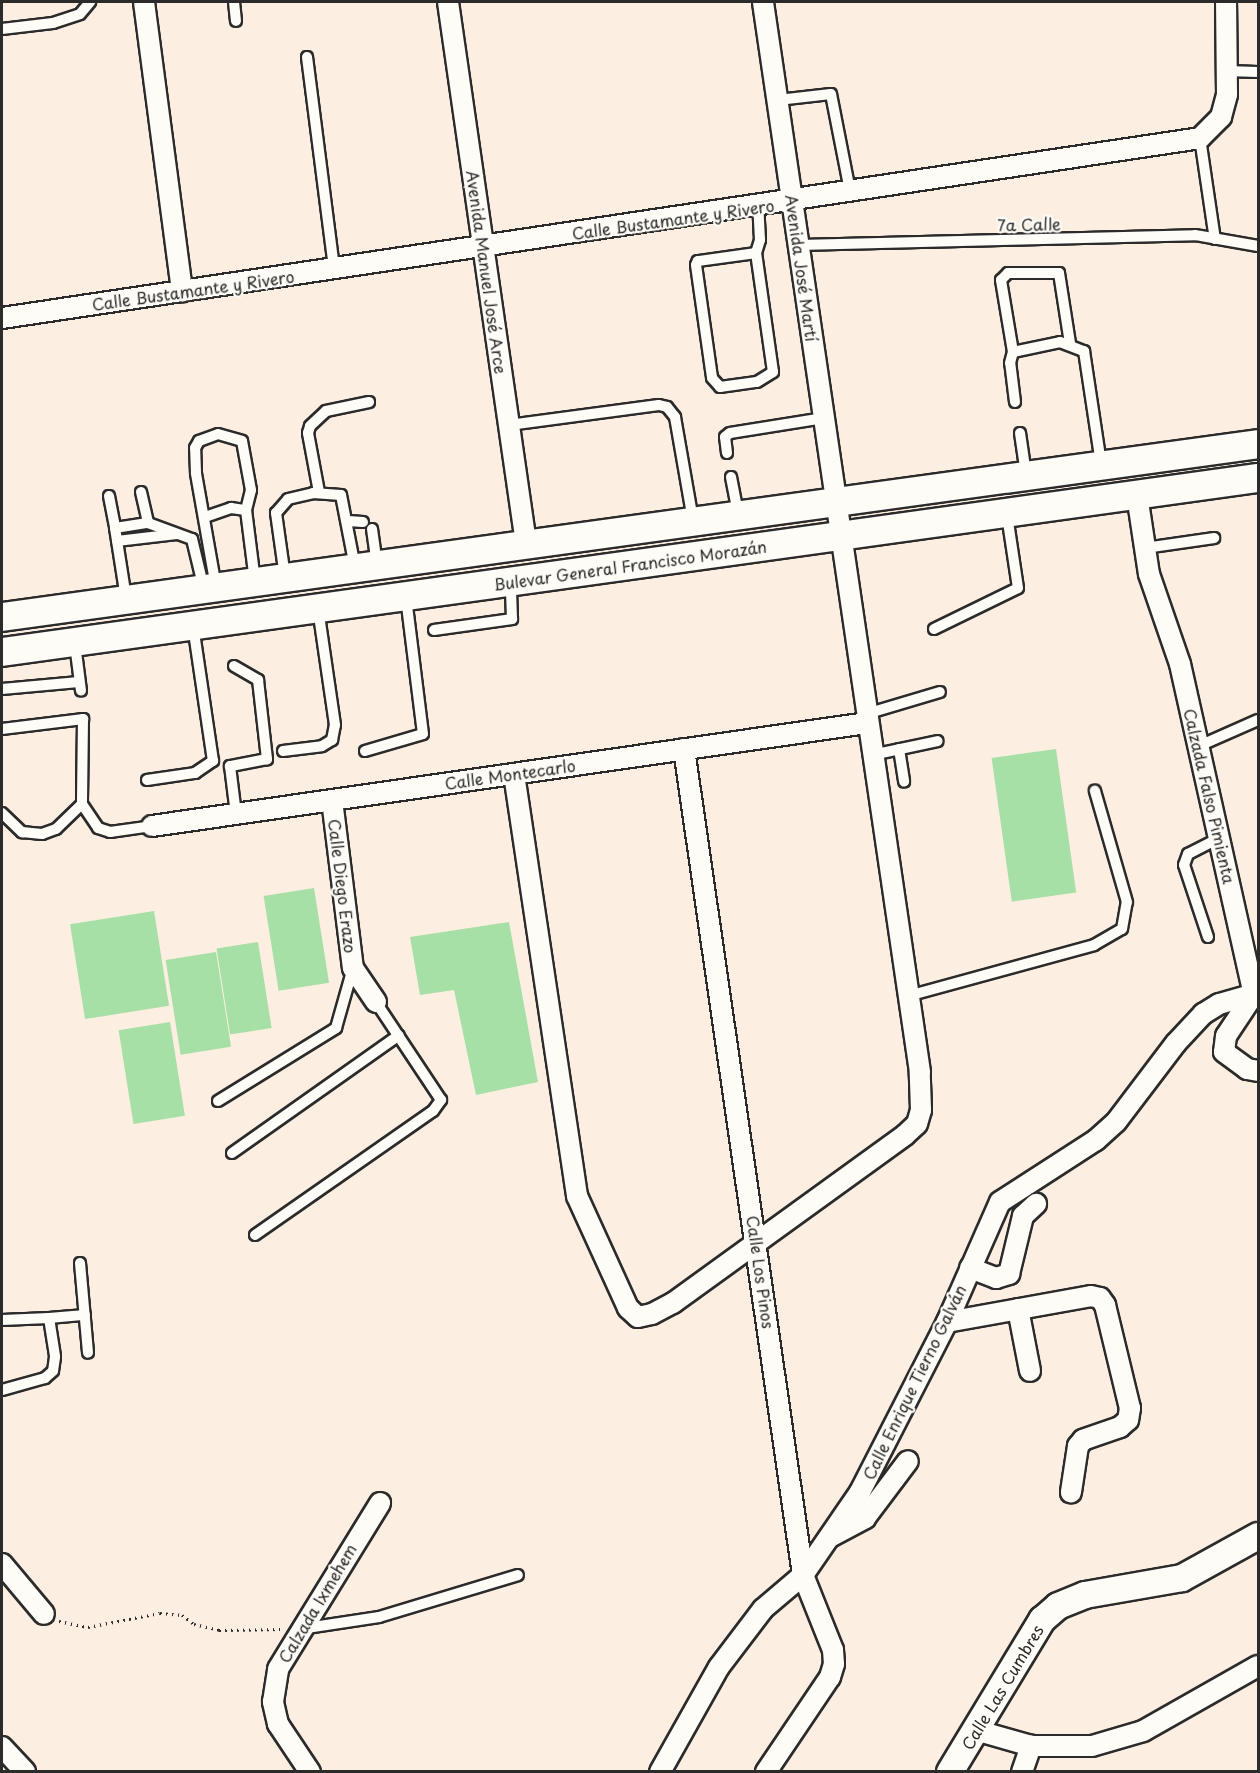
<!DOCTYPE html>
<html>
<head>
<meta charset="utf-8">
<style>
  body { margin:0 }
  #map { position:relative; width:1260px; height:1773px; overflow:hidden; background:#fceee0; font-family:"Playpen Sans",sans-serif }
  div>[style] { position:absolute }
  .green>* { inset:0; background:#a6e0a6; transform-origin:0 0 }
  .path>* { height:3px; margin-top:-1.5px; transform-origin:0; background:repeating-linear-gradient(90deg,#2b2b2b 0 1.5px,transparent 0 6px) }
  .roads { filter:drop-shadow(2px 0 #2b2b2b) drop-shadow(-2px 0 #2b2b2b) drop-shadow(0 2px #2b2b2b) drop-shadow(0 -2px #2b2b2b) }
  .service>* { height:10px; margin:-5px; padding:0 5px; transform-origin:5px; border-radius:5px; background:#fdfcf7 }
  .minor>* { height:20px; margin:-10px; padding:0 10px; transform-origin:10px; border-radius:10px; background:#fdfcf7 }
  .tertiary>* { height:26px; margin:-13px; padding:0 13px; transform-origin:13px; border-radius:13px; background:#fdfcf7 }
  .secondary>* { height:28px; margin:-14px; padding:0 14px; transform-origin:14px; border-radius:14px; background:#fdfcf7 }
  span { translate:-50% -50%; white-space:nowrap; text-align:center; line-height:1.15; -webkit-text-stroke:4.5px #fdfcf7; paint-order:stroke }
  .street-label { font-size:16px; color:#2b2b2b }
  .frame { position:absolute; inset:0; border:3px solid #2b2b2b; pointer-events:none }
</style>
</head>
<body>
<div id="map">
  <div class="green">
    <i style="left:1056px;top:749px;width:145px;height:65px;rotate:82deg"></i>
    <i style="left:314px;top:888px;width:96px;height:51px;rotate:81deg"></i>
    <i style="left:154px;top:911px;width:96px;height:85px;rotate:81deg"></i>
    <i style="clip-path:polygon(509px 922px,538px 1082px,476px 1095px,454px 990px,420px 995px,410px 937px)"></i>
    <i style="left:258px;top:942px;width:87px;height:42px;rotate:81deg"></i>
    <i style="left:216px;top:952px;width:96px;height:51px;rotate:81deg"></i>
    <i style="left:170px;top:1022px;width:95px;height:52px;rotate:81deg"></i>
  </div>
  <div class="path">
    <i style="left:59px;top:1621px;width:30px;rotate:12deg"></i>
    <i style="left:88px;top:1627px;width:73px;rotate:-11deg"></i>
    <i style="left:160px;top:1613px;width:22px;rotate:5deg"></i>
    <i style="left:182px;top:1615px;width:15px;rotate:37deg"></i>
    <i style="left:194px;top:1624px;width:26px;rotate:13deg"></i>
    <i style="left:219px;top:1630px;width:61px;rotate:-0.9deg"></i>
  </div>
  <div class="roads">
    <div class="service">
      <i style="left:234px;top:2px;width:19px;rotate:84deg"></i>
      <i style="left:2px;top:29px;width:51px;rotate:-6.7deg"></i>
      <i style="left:53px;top:23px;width:28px;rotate:-18deg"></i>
      <i style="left:80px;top:14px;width:16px;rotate:-50deg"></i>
      <i style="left:307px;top:57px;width:214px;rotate:82.7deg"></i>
      <i style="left:1226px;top:71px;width:32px;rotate:2deg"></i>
      <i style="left:778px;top:100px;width:53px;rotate:-6.5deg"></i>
      <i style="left:831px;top:94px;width:99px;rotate:78.9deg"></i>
      <i style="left:1200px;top:138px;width:102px;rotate:81.6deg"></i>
      <i style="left:799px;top:245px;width:396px;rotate:-1.4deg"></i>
      <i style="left:1195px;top:235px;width:64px;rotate:9.9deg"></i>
      <i style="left:756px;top:253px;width:59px;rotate:172.1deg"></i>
      <i style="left:698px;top:261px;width:4px;rotate:117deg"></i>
      <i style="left:696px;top:265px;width:114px;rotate:81.9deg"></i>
      <i style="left:712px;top:378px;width:12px;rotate:48deg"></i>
      <i style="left:720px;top:387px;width:37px;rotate:-8deg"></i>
      <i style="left:757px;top:382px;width:19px;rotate:-32deg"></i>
      <i style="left:773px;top:372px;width:120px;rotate:-98.1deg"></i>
      <i style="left:756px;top:253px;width:14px;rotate:-73deg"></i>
      <i style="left:760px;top:240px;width:34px;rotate:-93deg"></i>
      <i style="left:1013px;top:352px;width:73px;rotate:-99.5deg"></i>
      <i style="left:1001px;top:280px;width:10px;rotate:-45deg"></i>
      <i style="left:1008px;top:273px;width:51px"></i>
      <i style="left:1059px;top:273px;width:71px;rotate:81.1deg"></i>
      <i style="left:1015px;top:402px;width:39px;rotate:-97deg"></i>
      <i style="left:1010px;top:363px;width:11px;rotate:-75deg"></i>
      <i style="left:1013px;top:352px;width:48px;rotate:-12deg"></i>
      <i style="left:1060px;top:342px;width:26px;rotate:21deg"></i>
      <i style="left:1084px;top:351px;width:114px;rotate:81.4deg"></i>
      <i style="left:509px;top:425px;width:151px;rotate:-7.6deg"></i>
      <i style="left:659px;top:405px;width:8px;rotate:14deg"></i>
      <i style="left:667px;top:407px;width:13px;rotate:51deg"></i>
      <i style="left:675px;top:417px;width:105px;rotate:80.1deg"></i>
      <i style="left:1020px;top:433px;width:41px;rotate:81.7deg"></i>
      <i style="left:727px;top:453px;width:16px;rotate:-97deg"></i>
      <i style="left:725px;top:437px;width:6px;rotate:-39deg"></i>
      <i style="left:730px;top:433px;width:95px;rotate:-9.1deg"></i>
      <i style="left:731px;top:477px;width:38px;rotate:79deg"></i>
      <i style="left:141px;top:492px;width:32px;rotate:77deg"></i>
      <i style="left:319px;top:492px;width:60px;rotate:-100.6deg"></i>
      <i style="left:308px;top:433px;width:7px;rotate:-74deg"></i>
      <i style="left:310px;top:426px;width:22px;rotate:-43deg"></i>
      <i style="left:326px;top:411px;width:44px;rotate:-11.8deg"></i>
      <i style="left:109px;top:496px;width:33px;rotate:79deg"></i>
      <i style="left:205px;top:517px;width:28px;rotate:-19deg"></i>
      <i style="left:231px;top:508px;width:15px;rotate:8deg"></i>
      <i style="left:246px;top:510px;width:72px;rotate:82.8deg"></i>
      <i style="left:348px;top:521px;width:15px;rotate:4deg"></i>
      <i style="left:372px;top:529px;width:35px;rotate:82deg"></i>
      <i style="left:117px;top:541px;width:60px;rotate:-6.7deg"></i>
      <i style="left:1145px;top:548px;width:70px;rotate:-8.2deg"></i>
      <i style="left:285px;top:577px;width:65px;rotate:-98deg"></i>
      <i style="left:276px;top:513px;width:18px;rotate:-49deg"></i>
      <i style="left:288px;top:499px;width:26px;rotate:-13deg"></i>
      <i style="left:313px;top:493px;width:28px;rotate:4deg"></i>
      <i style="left:341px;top:495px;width:73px;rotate:79deg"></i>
      <i style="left:216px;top:587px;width:116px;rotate:-100deg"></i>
      <i style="left:196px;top:473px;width:25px;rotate:-92deg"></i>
      <i style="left:195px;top:448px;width:8px;rotate:-60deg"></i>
      <i style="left:199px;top:441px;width:20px;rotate:-20deg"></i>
      <i style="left:218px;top:434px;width:25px;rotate:16deg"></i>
      <i style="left:242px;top:441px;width:50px;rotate:79.6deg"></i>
      <i style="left:251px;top:490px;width:21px;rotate:104deg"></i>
      <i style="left:126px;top:598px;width:71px;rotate:-98.9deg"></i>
      <i style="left:115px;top:528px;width:33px;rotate:-9deg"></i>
      <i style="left:148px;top:523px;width:47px;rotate:20deg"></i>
      <i style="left:192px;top:539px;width:51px;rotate:76.5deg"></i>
      <i style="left:934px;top:629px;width:93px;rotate:-26deg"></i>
      <i style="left:1018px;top:588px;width:74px;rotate:-98.6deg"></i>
      <i style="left:434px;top:630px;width:79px;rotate:-8deg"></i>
      <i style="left:512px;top:619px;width:37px;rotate:-92deg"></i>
      <i style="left:75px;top:644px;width:47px;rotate:82.7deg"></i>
      <i style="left:234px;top:666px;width:28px;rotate:30deg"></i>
      <i style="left:258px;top:680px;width:80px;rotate:83.5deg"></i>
      <i style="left:267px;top:759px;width:38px;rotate:169deg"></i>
      <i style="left:230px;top:766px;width:48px;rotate:82.9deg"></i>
      <i style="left:2px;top:689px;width:77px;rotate:-5.2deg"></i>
      <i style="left:866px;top:714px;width:77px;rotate:-16.6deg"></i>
      <i style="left:2px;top:729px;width:82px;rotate:-7deg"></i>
      <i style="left:83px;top:719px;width:85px;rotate:90.7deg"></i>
      <i style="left:1199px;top:746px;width:64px;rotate:-23.8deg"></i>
      <i style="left:899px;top:749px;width:33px;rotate:81deg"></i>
      <i style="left:283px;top:751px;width:39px;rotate:-7deg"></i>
      <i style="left:322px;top:746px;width:12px;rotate:-31deg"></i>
      <i style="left:332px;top:740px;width:15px;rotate:-79deg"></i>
      <i style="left:335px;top:725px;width:117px;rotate:-98.3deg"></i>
      <i style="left:365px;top:751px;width:60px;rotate:-16.3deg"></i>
      <i style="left:423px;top:734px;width:138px;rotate:-97.1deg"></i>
      <i style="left:872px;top:755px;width:67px;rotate:-12deg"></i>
      <i style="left:147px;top:780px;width:49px;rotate:-8.3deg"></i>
      <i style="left:195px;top:773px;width:22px;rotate:-34deg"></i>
      <i style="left:213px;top:761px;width:136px;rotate:-98.4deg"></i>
      <i style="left:2px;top:813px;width:28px;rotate:44deg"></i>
      <i style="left:22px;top:832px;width:20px;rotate:6deg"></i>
      <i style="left:42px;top:834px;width:15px;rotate:-20deg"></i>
      <i style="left:56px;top:829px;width:36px;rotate:-44deg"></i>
      <i style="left:82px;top:804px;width:29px;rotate:56deg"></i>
      <i style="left:98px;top:828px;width:13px;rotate:18deg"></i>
      <i style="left:110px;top:832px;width:42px;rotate:-8.1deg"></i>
      <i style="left:1208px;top:937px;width:76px;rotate:-108.4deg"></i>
      <i style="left:1184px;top:865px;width:12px;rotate:-70deg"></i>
      <i style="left:1188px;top:854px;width:36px;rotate:-27deg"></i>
      <i style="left:908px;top:996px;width:193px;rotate:-15.3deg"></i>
      <i style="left:1094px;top:945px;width:32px;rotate:-30deg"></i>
      <i style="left:1122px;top:929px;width:27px;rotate:-80deg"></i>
      <i style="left:1127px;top:902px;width:116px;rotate:-106.1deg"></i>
      <i style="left:218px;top:1101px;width:139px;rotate:-31.7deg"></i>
      <i style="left:336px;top:1028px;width:62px;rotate:-74.2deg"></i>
      <i style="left:232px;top:1153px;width:204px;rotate:-35.2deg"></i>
      <i style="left:255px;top:1235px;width:217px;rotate:-34.9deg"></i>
      <i style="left:433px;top:1111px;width:14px;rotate:-54deg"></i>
      <i style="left:441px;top:1100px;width:118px;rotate:-123.6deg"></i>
      <i style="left:80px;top:1263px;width:90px;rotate:84.9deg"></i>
      <i style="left:49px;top:1318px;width:36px;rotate:-5deg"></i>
      <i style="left:2px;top:1320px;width:47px;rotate:-2.4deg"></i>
      <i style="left:49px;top:1318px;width:39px;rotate:81deg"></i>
      <i style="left:55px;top:1357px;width:14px;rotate:98deg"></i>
      <i style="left:53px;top:1371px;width:11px;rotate:139deg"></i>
      <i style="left:45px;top:1378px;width:45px;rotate:164.4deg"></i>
      <i style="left:300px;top:1629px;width:80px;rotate:-8.6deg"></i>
      <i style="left:379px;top:1617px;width:145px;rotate:-16.8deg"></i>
    </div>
    <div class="minor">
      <i style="left:144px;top:2px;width:292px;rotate:82.5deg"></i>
      <i style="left:448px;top:2px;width:547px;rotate:81.8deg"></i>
      <i style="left:2px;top:318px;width:1211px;rotate:-8.54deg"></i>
      <i style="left:1200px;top:138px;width:30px;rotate:-45deg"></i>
      <i style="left:1221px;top:117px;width:24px;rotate:-75deg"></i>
      <i style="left:1227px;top:94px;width:92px;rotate:-90.6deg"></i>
      <i style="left:1137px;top:495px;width:80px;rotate:81.4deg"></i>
      <i style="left:1149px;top:574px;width:95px;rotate:71deg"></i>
      <i style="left:1180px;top:664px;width:338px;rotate:77.4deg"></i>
      <i style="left:1254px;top:994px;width:50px;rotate:123.7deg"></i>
      <i style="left:1226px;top:1036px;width:16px;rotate:97deg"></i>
      <i style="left:1224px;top:1052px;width:29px;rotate:36deg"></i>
      <i style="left:1247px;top:1069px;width:11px;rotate:10deg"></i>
      <i style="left:684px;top:749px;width:835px;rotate:81.8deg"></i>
      <i style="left:803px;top:1575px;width:81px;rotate:68.2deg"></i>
      <i style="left:833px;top:1650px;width:14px;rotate:86deg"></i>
      <i style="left:834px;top:1664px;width:14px;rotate:107deg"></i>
      <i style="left:830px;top:1677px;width:115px;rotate:124deg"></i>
      <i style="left:514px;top:774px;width:427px;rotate:81.5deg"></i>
      <i style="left:577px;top:1196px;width:123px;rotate:65.5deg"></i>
      <i style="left:628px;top:1308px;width:13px;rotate:42deg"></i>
      <i style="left:638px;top:1317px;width:14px;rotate:-12deg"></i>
      <i style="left:652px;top:1314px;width:24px;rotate:-28deg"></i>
      <i style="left:673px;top:1303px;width:286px;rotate:-35.9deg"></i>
      <i style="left:905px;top:1135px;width:16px;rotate:-43deg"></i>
      <i style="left:917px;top:1124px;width:15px;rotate:-74deg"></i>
      <i style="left:921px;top:1110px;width:38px;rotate:-92deg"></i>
      <i style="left:920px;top:1072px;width:1081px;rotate:-98.35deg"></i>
      <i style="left:332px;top:800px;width:169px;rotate:82.9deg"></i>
      <i style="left:353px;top:968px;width:41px;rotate:55.9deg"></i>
      <i style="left:152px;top:826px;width:722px;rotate:-8.2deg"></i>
      <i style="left:970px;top:1268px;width:28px;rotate:21deg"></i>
      <i style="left:996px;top:1278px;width:14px;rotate:-17deg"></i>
      <i style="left:1009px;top:1274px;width:60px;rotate:-76.4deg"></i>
      <i style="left:1023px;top:1216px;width:18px;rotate:-43deg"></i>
      <i style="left:1018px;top:1309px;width:63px;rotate:79deg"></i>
      <i style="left:947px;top:1322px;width:146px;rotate:-10.2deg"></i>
      <i style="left:1091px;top:1296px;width:9px;rotate:13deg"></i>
      <i style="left:1100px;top:1298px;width:9px;rotate:54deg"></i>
      <i style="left:1105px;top:1305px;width:106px;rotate:76.4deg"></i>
      <i style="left:1130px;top:1408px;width:12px;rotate:99deg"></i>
      <i style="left:1128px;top:1420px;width:11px;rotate:139deg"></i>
      <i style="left:1120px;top:1427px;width:39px;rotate:161deg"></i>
      <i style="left:1083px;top:1440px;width:8px;rotate:130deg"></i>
      <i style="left:1078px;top:1446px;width:47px;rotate:98.7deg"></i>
      <i style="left:830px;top:1537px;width:40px;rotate:-28deg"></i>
      <i style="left:865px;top:1518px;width:71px;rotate:-53deg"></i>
      <i style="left:2px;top:1564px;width:65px;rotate:50deg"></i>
      <i style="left:975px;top:1730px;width:58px;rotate:15.9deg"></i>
      <i style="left:1031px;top:1746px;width:61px"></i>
      <i style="left:1092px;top:1746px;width:53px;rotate:-16.4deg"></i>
      <i style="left:1143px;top:1731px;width:132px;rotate:-29.5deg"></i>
      <i style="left:2px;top:1747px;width:34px;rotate:47deg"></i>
      <i style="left:310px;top:1772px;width:58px;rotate:-123.7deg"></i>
      <i style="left:278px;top:1724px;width:23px;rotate:-103deg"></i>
      <i style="left:273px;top:1702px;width:33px;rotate:-81deg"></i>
      <i style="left:278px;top:1669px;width:195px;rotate:-58.4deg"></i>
      <i style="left:660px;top:1772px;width:120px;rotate:-60.7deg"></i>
      <i style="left:719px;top:1667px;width:73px;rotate:-52.8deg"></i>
      <i style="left:763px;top:1609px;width:52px;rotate:-40.4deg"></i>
      <i style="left:803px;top:1575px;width:101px;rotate:-55.5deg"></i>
      <i style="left:860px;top:1492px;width:191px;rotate:-62.9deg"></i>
      <i style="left:947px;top:1322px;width:131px;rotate:-66.2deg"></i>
      <i style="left:1000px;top:1202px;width:114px;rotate:-32.9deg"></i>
      <i style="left:1096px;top:1140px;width:27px;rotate:-42deg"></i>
      <i style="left:1116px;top:1122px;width:99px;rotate:-52.8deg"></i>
      <i style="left:1176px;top:1043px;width:40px;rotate:-47deg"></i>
      <i style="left:1203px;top:1014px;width:19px;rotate:-32deg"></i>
      <i style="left:1219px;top:1004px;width:41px;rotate:-15.8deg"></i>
      <i style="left:1022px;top:1772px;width:28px;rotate:-71deg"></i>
    </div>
    <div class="tertiary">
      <i style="left:950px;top:1772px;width:178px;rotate:-58.8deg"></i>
      <i style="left:1042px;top:1620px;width:21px;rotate:-41deg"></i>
      <i style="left:1058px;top:1606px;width:29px;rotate:-22deg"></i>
      <i style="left:1085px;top:1595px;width:98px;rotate:-9.9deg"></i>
      <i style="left:1182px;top:1578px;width:87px;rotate:-28.9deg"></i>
    </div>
    <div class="secondary">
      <i style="left:2px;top:617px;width:1268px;rotate:-7.84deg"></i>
      <i style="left:2px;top:652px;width:1268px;rotate:-7.89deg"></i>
    </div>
  </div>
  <div class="street-label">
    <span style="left:673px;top:219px;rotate:-8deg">Calle Bustamante y Rivero</span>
    <span style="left:1029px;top:224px;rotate:-1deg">7a Calle</span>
    <span style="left:802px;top:268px;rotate:82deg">Avenida José Martí</span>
    <span style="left:487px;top:272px;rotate:82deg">Avenida Manuel José Arce</span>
    <span style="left:193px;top:290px;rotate:-8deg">Calle Bustamante y Rivero</span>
    <span style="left:630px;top:565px;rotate:-8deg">Bulevar General Francisco Morazán</span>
    <span style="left:510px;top:774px;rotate:-8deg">Calle Montecarlo</span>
    <span style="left:1210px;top:796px;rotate:77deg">Calzada Falso Pimienta</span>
    <span style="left:343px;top:886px;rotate:83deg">Calle Diego Erazo</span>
    <span style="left:761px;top:1272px;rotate:82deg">Calle Los Pinos</span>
    <span style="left:914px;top:1382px;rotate:-64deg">Calle Enrique Tierno Galván</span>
    <span style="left:317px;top:1603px;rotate:-59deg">Calzada Ixmehem</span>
    <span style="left:1002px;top:1687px;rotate:-59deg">Calle Las Cumbres</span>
  </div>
  <div class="frame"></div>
</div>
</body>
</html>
